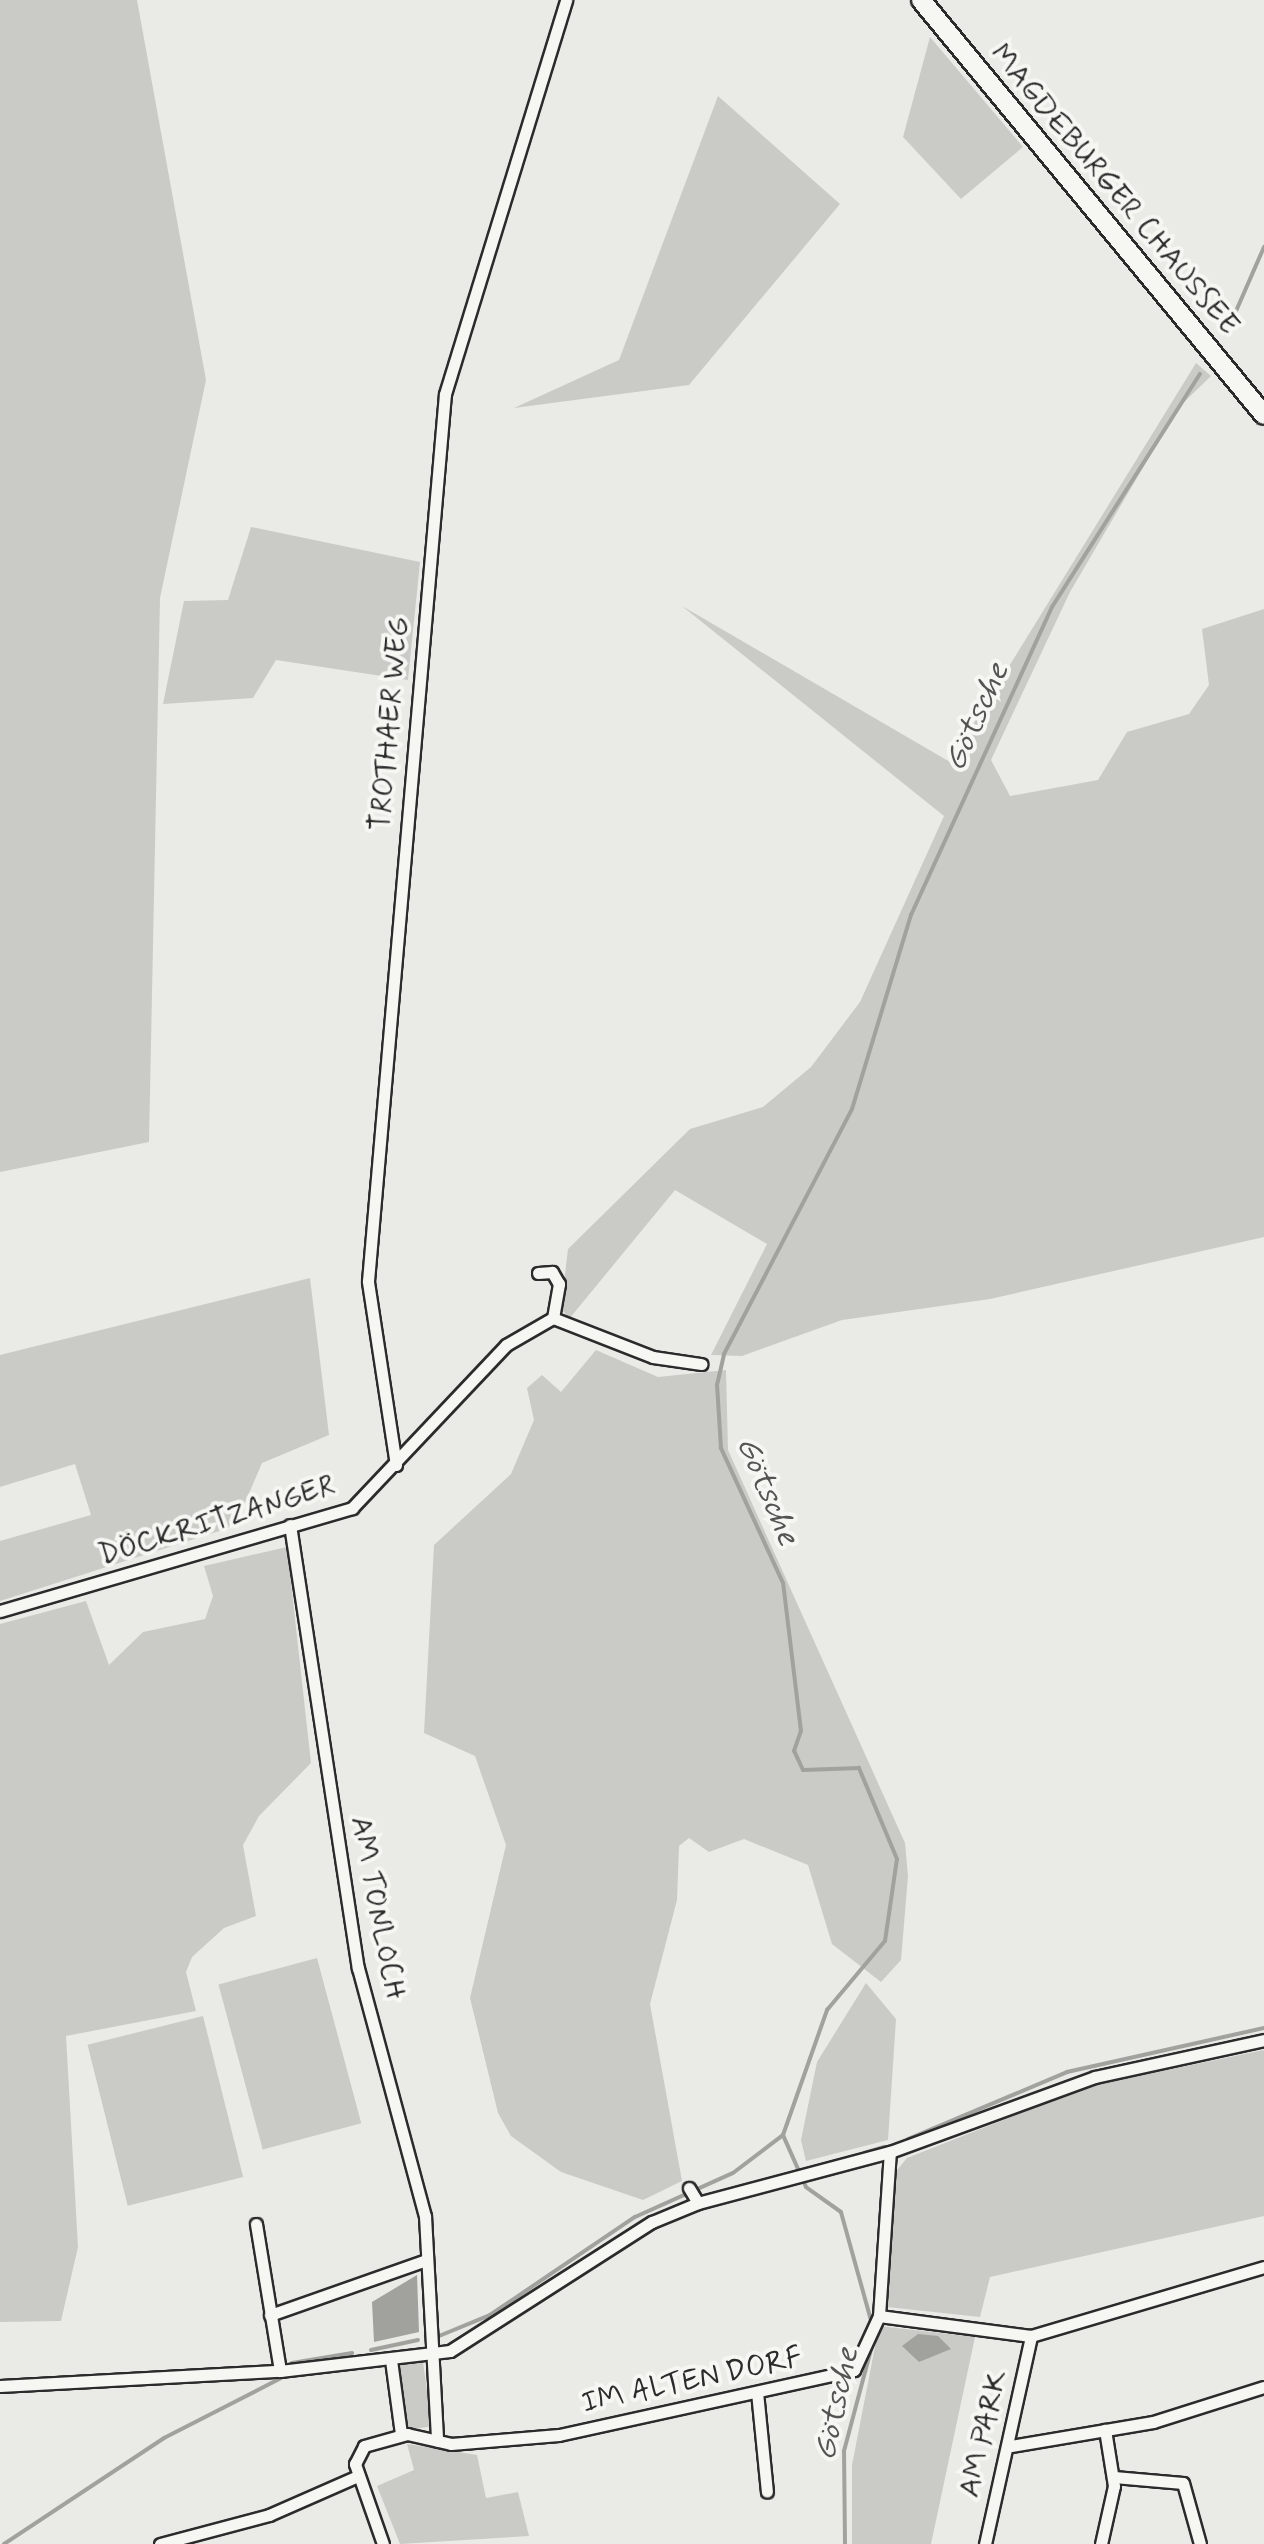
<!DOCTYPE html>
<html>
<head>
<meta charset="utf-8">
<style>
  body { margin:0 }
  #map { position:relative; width:1264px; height:2544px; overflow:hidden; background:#eaeae6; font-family:Mynerve,sans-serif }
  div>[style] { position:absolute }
  .green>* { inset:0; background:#cacac7; transform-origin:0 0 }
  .water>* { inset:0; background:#a1a19e }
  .stream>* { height:4px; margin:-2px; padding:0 2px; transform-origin:2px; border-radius:2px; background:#a1a19e }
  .roads { filter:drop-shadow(2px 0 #2b2b2b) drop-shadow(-2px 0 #2b2b2b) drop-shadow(0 2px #2b2b2b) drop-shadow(0 -2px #2b2b2b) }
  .minor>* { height:11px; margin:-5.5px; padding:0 5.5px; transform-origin:5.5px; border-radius:5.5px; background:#f6f6f2 }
  .secondary>* { height:18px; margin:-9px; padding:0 9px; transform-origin:9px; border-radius:9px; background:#f6f6f2 }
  span { translate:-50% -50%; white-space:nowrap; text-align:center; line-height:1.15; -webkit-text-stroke:8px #f6f6f2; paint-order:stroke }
  .street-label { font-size:30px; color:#2b2b2b }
  .water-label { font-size:32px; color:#545453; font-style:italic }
</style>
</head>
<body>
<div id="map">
  <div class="green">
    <i style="clip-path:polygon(0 0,137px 0,206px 380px,160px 598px,149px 1142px,0 1172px)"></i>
    <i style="clip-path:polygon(930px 37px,1023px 147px,961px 199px,903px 137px)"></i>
    <i style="clip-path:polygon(718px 96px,840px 204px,689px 385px,514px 408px,619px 360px)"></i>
    <i style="clip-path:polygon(1196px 363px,1211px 376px,1178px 408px,1070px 592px,991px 760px,1010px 796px,1098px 780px,1127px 732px,1189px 714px,1209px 685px,1202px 629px,1264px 609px,1264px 1237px,990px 1299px,842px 1320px,742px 1356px,711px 1355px,767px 1244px,675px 1190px,569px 1319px,561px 1308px,568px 1249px,690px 1129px,763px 1107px,811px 1067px,860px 1002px,944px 816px,682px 606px,950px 762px)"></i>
    <i style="clip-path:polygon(251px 527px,420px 562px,408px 680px,276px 660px,253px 698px,163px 704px,184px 601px,228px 600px)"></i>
    <i style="clip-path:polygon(310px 1278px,329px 1435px,262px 1463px,235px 1526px,0 1601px,0 1541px,91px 1515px,75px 1464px,0 1487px,0 1355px)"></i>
    <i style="clip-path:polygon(596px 1350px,658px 1377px,726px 1370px,728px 1450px,905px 1843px,908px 1876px,901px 1960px,881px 1982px,832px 1944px,808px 1865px,744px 1839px,709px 1852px,689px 1838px,679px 1846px,677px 1900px,650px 2004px,682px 2181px,643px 2200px,561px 2172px,511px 2136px,498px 2113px,470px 1998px,506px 1845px,475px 1756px,424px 1733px,434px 1545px,511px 1474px,534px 1420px,527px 1388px,542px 1375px,561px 1392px)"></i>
    <i style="clip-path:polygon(287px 1547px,311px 1763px,259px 1816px,243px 1845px,256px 1916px,224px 1928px,192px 1957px,186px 1972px,196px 2011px,66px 2036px,78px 2247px,61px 2321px,0 2322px,0 1624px,86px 1601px,109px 1665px,143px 1632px,205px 1619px,213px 1596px,204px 1566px)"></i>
    <i style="left:317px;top:1958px;width:171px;height:102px;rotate:75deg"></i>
    <i style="clip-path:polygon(866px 1983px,896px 2019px,888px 2140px,806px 2161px,801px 2140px,817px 2062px)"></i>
    <i style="left:203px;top:2016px;width:166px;height:119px;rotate:76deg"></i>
    <i style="clip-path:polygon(1264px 2050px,1264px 2216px,990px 2277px,980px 2317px,887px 2307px,897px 2170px,907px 2158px,1090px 2086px)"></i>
    <i style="clip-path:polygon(879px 2326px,975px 2337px,931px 2544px,852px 2544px,852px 2465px)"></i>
    <i style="left:423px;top:2362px;width:65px;height:27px;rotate:82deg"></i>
    <i style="clip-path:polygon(407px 2444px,477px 2455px,486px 2498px,518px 2492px,529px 2536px,400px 2544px,377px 2486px,414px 2470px)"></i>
  </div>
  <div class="water">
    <i style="clip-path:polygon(417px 2275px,419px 2332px,374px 2342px,372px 2302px)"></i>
    <i style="clip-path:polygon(918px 2334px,938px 2336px,951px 2349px,919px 2362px,902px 2346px)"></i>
  </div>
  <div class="stream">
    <i style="left:1226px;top:334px;width:95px;rotate:-66.4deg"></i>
    <i style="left:908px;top:2139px;width:173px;rotate:-22.8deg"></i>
    <i style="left:1067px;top:2072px;width:202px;rotate:-12.6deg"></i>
    <i style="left:864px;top:2153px;width:21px;rotate:-17deg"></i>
    <i style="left:872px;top:2324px;width:116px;rotate:-105.5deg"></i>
    <i style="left:841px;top:2212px;width:43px;rotate:-144.5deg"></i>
    <i style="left:806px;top:2187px;width:57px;rotate:-113.9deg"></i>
    <i style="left:783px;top:2135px;width:133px;rotate:-70.6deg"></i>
    <i style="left:827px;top:2010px;width:90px;rotate:-50deg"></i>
    <i style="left:885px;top:1941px;width:83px;rotate:-81.7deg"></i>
    <i style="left:897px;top:1859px;width:99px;rotate:-112.7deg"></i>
    <i style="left:859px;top:1768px;width:56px;rotate:178deg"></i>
    <i style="left:803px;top:1770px;width:21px;rotate:-115deg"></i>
    <i style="left:794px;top:1751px;width:21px;rotate:-71deg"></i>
    <i style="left:801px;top:1731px;width:149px;rotate:-96.9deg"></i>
    <i style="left:783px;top:1583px;width:149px;rotate:-114.7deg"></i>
    <i style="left:721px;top:1448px;width:63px;rotate:-93.6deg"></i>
    <i style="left:717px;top:1385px;width:32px;rotate:-77deg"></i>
    <i style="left:724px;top:1354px;width:276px;rotate:-62.4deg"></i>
    <i style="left:852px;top:1109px;width:203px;rotate:-73.1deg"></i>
    <i style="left:911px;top:915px;width:339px;rotate:-65.4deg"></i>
    <i style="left:1052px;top:607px;width:276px;rotate:-57.6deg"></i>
    <i style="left:439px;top:2336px;width:55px;rotate:-22.4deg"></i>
    <i style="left:490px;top:2315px;width:175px;rotate:-34.1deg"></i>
    <i style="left:635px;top:2217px;width:107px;rotate:-24.2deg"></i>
    <i style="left:733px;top:2173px;width:63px;rotate:-37.2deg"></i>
    <i style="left:371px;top:2350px;width:48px;rotate:-12deg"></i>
    <i style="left:292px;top:2363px;width:61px;rotate:-9.5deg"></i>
    <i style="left:4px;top:2544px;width:192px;rotate:-33.5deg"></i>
    <i style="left:164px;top:2438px;width:131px;rotate:-27.1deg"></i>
    <i style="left:845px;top:2544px;width:93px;rotate:-90.6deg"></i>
    <i style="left:844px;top:2451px;width:117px;rotate:-75.1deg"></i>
  </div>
  <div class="roads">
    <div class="minor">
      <i style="left:553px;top:1318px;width:107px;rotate:21.3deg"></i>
      <i style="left:653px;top:1357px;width:49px;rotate:8.3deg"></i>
      <i style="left:396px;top:1465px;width:186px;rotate:-98.7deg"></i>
      <i style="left:368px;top:1281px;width:890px;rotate:-85.04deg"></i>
      <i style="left:445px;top:394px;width:412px;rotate:-72.9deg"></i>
      <i style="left:290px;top:1525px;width:448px;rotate:81.3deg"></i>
      <i style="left:358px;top:1968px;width:257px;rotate:74.9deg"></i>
      <i style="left:425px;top:2216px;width:225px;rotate:86.9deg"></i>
      <i style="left:0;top:1611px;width:367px;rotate:-16.3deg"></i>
      <i style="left:352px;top:1508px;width:224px;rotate:-46.6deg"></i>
      <i style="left:506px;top:1345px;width:54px;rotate:-29.9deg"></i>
      <i style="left:553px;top:1318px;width:35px;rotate:-80deg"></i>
      <i style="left:559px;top:1284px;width:14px;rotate:-120deg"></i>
      <i style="left:552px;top:1272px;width:14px;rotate:176deg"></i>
      <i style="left:689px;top:2188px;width:17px;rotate:59deg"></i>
      <i style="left:256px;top:2224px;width:149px;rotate:80.7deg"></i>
      <i style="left:270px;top:2315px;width:165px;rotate:-19.4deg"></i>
      <i style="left:879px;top:2316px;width:153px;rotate:7.5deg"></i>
      <i style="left:1031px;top:2336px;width:243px;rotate:-16.5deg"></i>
      <i style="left:391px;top:2360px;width:75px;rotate:82.3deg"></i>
      <i style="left:0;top:2386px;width:280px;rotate:-3.1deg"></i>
      <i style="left:280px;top:2371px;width:171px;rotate:-6.7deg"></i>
      <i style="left:450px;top:2351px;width:240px;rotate:-32.6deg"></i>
      <i style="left:652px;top:2222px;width:50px;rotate:-22.4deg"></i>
      <i style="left:698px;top:2203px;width:199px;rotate:-14.9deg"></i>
      <i style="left:890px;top:2152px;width:218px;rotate:-20.1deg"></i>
      <i style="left:1095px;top:2077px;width:173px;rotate:-12.3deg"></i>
      <i style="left:757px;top:2392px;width:100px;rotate:84.3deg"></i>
      <i style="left:1011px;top:2446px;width:144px;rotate:-9.6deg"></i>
      <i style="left:1153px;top:2422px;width:116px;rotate:-17.5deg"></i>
      <i style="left:1114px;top:2477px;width:69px;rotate:5deg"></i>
      <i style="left:1183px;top:2483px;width:63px;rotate:74.4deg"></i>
      <i style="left:160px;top:2544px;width:113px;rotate:-14.9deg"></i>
      <i style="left:269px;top:2515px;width:97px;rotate:-23.7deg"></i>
      <i style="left:383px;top:2544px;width:85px;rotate:-109.3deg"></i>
      <i style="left:355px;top:2464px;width:20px;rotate:-63deg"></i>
      <i style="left:364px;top:2446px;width:45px;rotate:-15.6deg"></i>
      <i style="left:407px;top:2434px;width:45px;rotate:12.8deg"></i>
      <i style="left:451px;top:2444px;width:108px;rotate:-4.8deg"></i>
      <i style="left:559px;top:2435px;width:302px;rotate:-12.4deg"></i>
      <i style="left:854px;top:2370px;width:60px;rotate:-65.2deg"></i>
      <i style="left:879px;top:2316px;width:164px;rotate:-86.2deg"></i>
      <i style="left:985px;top:2544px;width:213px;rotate:-77.5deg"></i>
      <i style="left:1101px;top:2544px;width:59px;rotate:-77.4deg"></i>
      <i style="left:1114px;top:2486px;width:57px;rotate:-99.1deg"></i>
    </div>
    <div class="secondary">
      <i style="left:921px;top:0;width:538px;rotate:50.43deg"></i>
    </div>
  </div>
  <div class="street-label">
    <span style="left:1114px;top:190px;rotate:50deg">MAGDEBURGER CHAUSSEE</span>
    <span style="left:390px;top:724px;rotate:-85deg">TROTHAER WEG</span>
    <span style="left:217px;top:1521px;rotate:-17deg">DÖCKRITZANGER</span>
    <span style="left:377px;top:1908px;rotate:79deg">AM TONLOCH</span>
    <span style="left:692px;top:2381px;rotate:-12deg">IM ALTEN DORF</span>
    <span style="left:984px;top:2434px;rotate:-77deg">AM PARK</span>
  </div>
  <div class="water-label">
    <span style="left:977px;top:717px;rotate:-66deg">Götsche</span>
    <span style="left:767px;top:1491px;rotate:67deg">Götsche</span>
    <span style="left:837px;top:2404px;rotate:-78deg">Götsche</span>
  </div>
</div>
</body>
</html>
